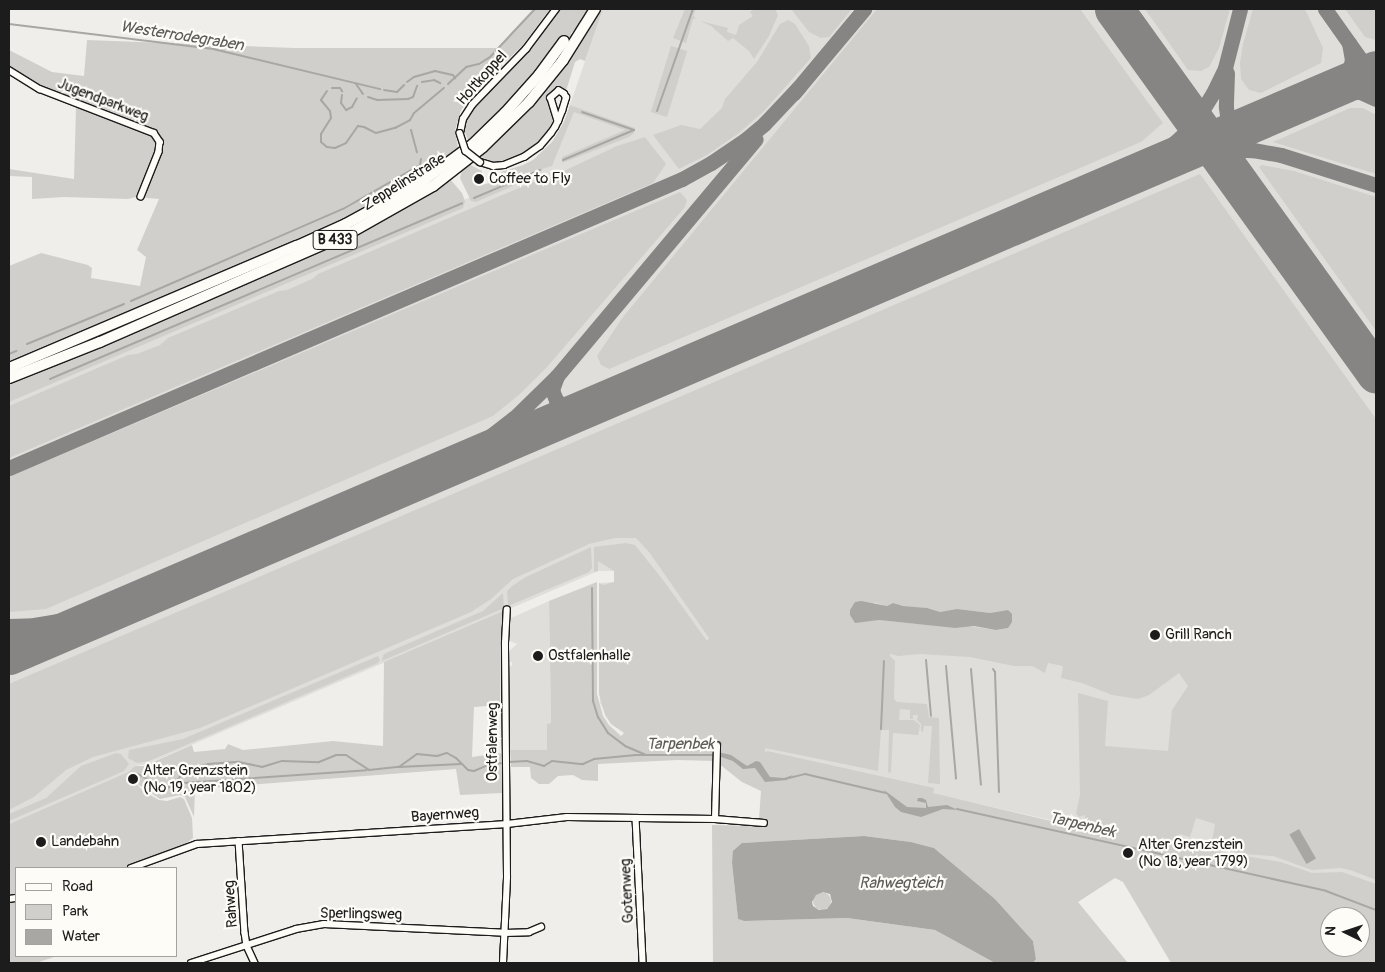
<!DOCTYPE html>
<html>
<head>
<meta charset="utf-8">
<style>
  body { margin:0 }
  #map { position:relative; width:1385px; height:972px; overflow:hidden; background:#f0eeea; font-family:Pangolin,sans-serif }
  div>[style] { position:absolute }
  .built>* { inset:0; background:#e0deda }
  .green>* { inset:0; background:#d0cfcc; transform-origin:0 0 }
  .round { border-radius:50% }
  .water>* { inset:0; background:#a8a7a3; transform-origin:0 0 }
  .stream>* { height:2px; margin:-1px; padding:0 1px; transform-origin:1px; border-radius:1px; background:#a8a7a3 }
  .taxiway>* { height:15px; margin:-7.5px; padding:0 7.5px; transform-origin:7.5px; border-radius:7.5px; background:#868583 }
  .runway>* { height:39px; margin:-19.5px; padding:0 19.5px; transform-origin:19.5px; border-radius:19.5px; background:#868583 }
  .trunk-tunnel>* { height:10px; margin-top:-5px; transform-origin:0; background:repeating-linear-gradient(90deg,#d0cecb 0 10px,transparent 0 15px) }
  .roads { filter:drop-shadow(1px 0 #1c1c1c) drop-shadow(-1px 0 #1c1c1c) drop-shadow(0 1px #1c1c1c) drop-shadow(0 -1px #1c1c1c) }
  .minor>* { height:5.5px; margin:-2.75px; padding:0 2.75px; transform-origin:2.75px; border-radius:2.75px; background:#fdfcf7 }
  .trunk>* { height:10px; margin:-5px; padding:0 5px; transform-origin:5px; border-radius:5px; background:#fdfcf7 }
  .bridges { filter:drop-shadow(1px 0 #1c1c1c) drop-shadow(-1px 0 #1c1c1c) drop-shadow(0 1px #1c1c1c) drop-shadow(0 -1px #1c1c1c) }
  .minor-bridge>* { height:5.5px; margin:-2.75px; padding:0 2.75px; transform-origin:2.75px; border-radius:2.75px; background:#fdfcf7 }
  .dots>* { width:14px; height:14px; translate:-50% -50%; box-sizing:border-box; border:2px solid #fdfcf7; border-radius:50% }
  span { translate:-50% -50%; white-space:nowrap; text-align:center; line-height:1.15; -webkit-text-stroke:4.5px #fdfcf7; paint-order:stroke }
  .shield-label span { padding:1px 4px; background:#fdfcf7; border:1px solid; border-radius:4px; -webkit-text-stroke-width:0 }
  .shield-label { font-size:14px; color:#1c1c1c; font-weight:700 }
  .street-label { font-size:15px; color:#1c1c1c }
  .poi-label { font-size:15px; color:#1c1c1c }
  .left { translate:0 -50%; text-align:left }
  .water-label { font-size:16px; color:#5b5b59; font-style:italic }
  .frame { position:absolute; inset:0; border:10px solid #1c1c1c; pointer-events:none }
  .legend { position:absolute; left:15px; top:867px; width:162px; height:90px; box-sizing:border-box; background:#fdfcf7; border:1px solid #a3a29f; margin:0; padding:6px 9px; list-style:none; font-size:15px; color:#1c1c1c }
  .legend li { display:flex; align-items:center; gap:10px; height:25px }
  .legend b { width:25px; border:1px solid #a3a29f }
  .north { position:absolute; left:1320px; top:907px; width:50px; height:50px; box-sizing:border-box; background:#fdfcf7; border:1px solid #a3a29f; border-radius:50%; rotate:274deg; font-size:14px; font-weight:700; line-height:20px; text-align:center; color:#1c1c1c }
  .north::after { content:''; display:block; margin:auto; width:18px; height:22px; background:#1c1c1c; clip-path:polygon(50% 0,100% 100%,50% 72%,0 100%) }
</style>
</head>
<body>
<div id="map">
  <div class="built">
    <i style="clip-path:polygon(603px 9px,1376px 9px,1376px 894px,764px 755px,765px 752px,725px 744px,649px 746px,611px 724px,600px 703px,599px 583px,614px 582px,614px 571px,598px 571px,147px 764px,135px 766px,128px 772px,9px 824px,9px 393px,553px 162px,575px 107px,570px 105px)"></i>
    <i style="clip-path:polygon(549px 601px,551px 724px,547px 724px,547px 751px,510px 750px,509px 666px,512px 666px,512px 662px,509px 662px,509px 651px,517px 644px,510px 641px,509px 619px)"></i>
  </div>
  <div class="green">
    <i style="clip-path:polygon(533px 9px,550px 9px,522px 46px,474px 92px,461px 110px,455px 130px,458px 148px,410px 182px,354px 214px,320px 230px,9px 361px,9px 266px,41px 253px,88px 265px,92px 268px,91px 278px,140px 286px,146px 257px,137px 250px,159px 199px,136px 197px,128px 199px,64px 197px,32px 199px,32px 177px,9px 176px,9px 169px,74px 179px,76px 107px,39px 93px,9px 75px,9px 50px,52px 72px,84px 76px,87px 40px,295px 48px,497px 48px)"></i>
    <i style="clip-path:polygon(559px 9px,591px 9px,583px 22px,548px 54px,521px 89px,468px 140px,464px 130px,469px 113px,481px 98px,528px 52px)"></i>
    <i style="clip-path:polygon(597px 9px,603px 9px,585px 61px,580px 59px,575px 62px,566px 91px,555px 89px,547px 96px,553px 121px,545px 135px,526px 152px,504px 161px,493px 162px,477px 155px,501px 135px)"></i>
    <i style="clip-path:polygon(685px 9px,696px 9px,693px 16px,696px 18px,693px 19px,686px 43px,673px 38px)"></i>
    <i style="clip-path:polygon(754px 9px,775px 9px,778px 15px,769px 36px,754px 59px,749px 51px,733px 38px,728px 41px,711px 26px,700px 21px,728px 28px,727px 32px,736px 35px,739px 25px,753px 16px,750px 12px)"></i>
    <i style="clip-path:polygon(791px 9px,852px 9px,829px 37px,821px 38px,809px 32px)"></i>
    <i style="clip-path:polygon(877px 9px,1080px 9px,1163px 123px,1141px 142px,609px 369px,601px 365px,597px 356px,623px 317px)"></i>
    <i style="clip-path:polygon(1145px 9px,1230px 9px,1219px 48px,1209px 67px,1201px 71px,1188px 70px)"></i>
    <i style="clip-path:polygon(1253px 9px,1305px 9px,1323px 48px,1321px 63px,1261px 93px,1249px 90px,1241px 79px,1240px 63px,1243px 44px)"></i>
    <i style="clip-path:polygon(1345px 9px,1376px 9px,1376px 40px,1365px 37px)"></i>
    <i style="clip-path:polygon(788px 20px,795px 24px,809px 46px,811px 58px,764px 111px,739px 133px,707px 155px,679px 169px,653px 135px,681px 125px,700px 129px,722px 108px,725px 99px,757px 62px,780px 24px)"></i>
    <i style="left:671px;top:46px;width:17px;height:69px;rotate:17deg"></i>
    <i style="clip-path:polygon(570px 105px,635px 128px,634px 133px,629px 137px,562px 163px,562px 157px,625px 130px,574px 112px,552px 166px,542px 169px,538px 175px,476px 202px,471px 201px,460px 178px,463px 166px,467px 163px,482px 171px,482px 174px,472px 178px,478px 186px,489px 183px,501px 175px,501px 172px,523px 165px,533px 160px,552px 142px,564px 122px)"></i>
    <i style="clip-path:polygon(1350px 108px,1363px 108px,1376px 115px,1376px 174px,1273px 142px)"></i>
    <i style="clip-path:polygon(645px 137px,666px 164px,653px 183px,9px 458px,9px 406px,128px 355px,137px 354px,160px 345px,168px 338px,279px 291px,287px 290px,312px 279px,318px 274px,540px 179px,551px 177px,617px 146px)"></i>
    <i style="clip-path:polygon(1262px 165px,1294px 171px,1376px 197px,1376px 331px,1259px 167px)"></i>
    <i style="clip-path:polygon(evenodd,1200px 174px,1376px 419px,1376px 880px,1350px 870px,1340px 868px,1312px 870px,1273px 856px,1243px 854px,1216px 848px,1217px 844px,1212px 841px,1215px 824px,1196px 818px,1190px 837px,1180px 834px,1177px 837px,1210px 850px,1281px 862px,1312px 873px,1342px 872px,1376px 884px,1376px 963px,1171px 963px,1123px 882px,1115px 878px,1078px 902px,1128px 963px,1033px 963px,1036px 959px,1033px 941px,995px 899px,934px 848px,911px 842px,864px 836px,742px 843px,732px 863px,738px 919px,744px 921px,847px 918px,935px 930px,995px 963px,713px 963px,712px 825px,765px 826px,766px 821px,759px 819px,761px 791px,742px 782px,718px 763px,718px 744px,715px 745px,715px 761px,677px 760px,598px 764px,598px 781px,582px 780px,573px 775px,558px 776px,549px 784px,539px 784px,531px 778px,530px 767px,511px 767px,510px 750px,547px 750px,547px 724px,551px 723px,549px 601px,597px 582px,597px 694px,603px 716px,609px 725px,621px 736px,624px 733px,611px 724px,605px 715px,599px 694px,599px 583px,603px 585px,614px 582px,614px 571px,598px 561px,598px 571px,594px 572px,594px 547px,626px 543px,635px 545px,663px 580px,707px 641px,709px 638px,649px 552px,636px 538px,615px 538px,589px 544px,513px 579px,491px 599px,471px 612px,200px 728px,93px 757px,66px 770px,34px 797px,9px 810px,9px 684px,1200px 174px,874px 602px,887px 606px,893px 603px,903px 606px,927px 608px,940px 612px,957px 609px,990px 613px,1008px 610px,1008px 628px,996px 630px,967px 626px,955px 628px,879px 620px,855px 622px,874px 602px,1200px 174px,891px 654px,898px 656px,920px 654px,970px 657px,1014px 666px,1032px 666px,1045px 673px,1048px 663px,1063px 666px,1061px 678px,1082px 683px,1112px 695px,1138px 699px,1149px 695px,1179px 673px,1188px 686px,1172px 710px,1168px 751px,1105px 746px,1108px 701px,1078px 693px,1080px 795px,1076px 813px,1079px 817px,1085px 815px,1085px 829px,933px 793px,934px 788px,767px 751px,765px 753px,765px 748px,878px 771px,881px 730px,889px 730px,888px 772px,891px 773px,893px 733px,918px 735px,919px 731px,920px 725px,914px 720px,899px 720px,900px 709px,910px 710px,910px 719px,913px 719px,913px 715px,918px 715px,917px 720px,921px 724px,921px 731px,923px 732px,924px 726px,932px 726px,928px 783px,940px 784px,939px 718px,929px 717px,927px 704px,897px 702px,894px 699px,895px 661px,889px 655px,891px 654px,1200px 174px,1330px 917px,1360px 917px,1360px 947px,1330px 947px,1330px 917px)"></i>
    <i style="clip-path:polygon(450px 179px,462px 193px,465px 201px,463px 208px,9px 402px,9px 384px,333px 245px,396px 213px)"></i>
    <i style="clip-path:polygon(680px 192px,687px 200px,685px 207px,547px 367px,521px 393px,493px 416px,46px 609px,9px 612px,9px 477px)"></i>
    <i style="clip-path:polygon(591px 547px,592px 568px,589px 572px,508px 606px,507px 591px,512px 586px,526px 577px)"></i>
    <i style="clip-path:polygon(503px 593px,504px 608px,382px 661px,383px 655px,386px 653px,483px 611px)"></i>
    <i style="clip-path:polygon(506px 610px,501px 640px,500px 705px,474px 707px,472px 757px,500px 753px,503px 755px,505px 813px,503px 813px,502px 793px,460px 795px,456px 769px,195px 789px,194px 817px,185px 797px,180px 795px,160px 799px,136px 783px,143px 791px,159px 800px,167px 801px,180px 797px,184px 799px,192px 818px,193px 838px,185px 844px,126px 868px,16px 868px,16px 956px,57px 956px,36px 963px,9px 963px,9px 824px,128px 772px,135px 766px,144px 766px,192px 745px,194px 752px,225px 749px,228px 744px,243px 750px,333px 741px,383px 746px,384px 662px)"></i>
    <i style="clip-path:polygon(378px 656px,380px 660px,378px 663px,149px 761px,137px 763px,128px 758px,129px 750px,183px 739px)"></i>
    <i style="clip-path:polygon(116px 753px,121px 754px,129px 764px,124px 771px,9px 821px,9px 814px,46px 798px,81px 766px)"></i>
    <i class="round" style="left:813px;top:892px;width:18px;height:18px"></i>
  </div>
  <div class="water">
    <i style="clip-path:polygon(861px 601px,887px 606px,893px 603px,903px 606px,927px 608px,940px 612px,957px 609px,990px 613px,1008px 610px,1012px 614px,1012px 622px,1008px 628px,996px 630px,974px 626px,955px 628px,879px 620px,855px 623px,850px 615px,850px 610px,855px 602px)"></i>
    <i style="clip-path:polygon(718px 752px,731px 755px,747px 766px,756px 761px,760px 762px,770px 777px,784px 778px,793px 775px,787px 780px,765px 782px,755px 768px,743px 769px,733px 761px,718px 756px)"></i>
    <i style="clip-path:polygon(884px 790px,907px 807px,926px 808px,926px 803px,917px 801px,918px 798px,922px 798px,926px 800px,928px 807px,947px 805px,958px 810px,943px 809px,921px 817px,901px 812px,895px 807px)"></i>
    <i style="left:1299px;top:829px;width:34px;height:11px;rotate:60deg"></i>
    <i style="clip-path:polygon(evenodd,864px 836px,911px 842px,934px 848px,995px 899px,1033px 941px,1036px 959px,1033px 963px,995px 963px,935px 930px,847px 918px,744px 921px,738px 919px,732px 863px,733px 851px,742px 843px,864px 836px,823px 892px,830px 894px,832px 902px,827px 909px,819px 910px,813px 906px,812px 902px,816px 895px,823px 892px)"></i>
  </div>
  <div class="stream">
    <i style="left:9px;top:24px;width:206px;rotate:7deg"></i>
    <i style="left:213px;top:49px;width:172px;rotate:13.5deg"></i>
    <i style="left:407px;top:82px;width:9px;rotate:-36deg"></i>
    <i style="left:414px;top:77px;width:22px;rotate:-16deg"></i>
    <i style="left:435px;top:71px;width:18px;rotate:13deg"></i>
    <i style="left:453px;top:75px;width:4px;rotate:56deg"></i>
    <i style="left:422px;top:82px;width:12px;rotate:-9deg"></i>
    <i style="left:434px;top:80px;width:7px;rotate:27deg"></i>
    <i style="left:356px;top:84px;width:12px;rotate:55deg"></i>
    <i style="left:448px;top:84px;width:25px;rotate:-43deg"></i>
    <i style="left:466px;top:67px;width:13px;rotate:-13deg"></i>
    <i style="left:479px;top:64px;width:13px;rotate:-32deg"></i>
    <i style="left:490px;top:57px;width:66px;rotate:-46.8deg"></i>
    <i style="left:332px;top:88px;width:8px"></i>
    <i style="left:340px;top:88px;width:4px;rotate:56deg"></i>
    <i style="left:384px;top:90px;width:13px;rotate:9deg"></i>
    <i style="left:397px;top:92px;width:10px;rotate:-45deg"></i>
    <i style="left:327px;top:91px;width:11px;rotate:124deg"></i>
    <i style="left:321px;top:100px;width:14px;rotate:51deg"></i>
    <i style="left:330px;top:111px;width:7px;rotate:82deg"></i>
    <i style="left:331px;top:118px;width:19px;rotate:122deg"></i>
    <i style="left:321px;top:134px;width:8px;rotate:90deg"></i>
    <i style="left:321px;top:142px;width:8px;rotate:40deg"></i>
    <i style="left:327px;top:147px;width:8px;rotate:7deg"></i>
    <i style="left:335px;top:148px;width:12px;rotate:-24deg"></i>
    <i style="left:346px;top:143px;width:21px;rotate:-55deg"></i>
    <i style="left:358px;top:126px;width:6px;rotate:9deg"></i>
    <i style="left:364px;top:127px;width:13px;rotate:27deg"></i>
    <i style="left:376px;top:133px;width:20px;rotate:-15deg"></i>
    <i style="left:395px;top:128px;width:17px;rotate:-28deg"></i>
    <i style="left:410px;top:120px;width:8px;rotate:-60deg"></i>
    <i style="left:414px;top:113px;width:39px;rotate:-40deg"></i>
    <i style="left:342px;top:95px;width:8px;rotate:97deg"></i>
    <i style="left:341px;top:103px;width:9px;rotate:54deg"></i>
    <i style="left:346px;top:110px;width:7px;rotate:-27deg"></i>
    <i style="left:352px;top:107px;width:10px;rotate:-61deg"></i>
    <i style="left:368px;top:97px;width:9px;rotate:18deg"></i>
    <i style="left:377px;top:100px;width:31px;rotate:-2deg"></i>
    <i style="left:408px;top:99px;width:5px;rotate:-22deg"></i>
    <i style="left:413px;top:97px;width:12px;rotate:-70deg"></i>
    <i style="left:657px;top:111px;width:108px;rotate:-70.6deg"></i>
    <i style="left:582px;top:112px;width:55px;rotate:19.1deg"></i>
    <i style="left:411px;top:130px;width:23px;rotate:75deg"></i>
    <i style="left:563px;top:160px;width:77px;rotate:-22.9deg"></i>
    <i style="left:474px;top:198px;width:72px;rotate:-23deg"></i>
    <i style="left:131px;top:301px;width:231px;rotate:-23.5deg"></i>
    <i style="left:343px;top:209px;width:89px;rotate:-29.7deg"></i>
    <i style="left:420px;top:165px;width:6px;rotate:-81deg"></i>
    <i style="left:27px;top:344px;width:105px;rotate:-22.4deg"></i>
    <i style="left:9px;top:354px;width:8px;rotate:-23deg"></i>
    <i style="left:50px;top:379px;width:448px;rotate:-23.1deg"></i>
    <i style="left:592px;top:588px;width:113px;rotate:89.5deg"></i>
    <i style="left:593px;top:701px;width:17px;rotate:73deg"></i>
    <i style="left:598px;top:717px;width:19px;rotate:58deg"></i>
    <i style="left:608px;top:733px;width:21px;rotate:37deg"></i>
    <i style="left:625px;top:746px;width:23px;rotate:23deg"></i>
    <i style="left:926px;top:660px;width:56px;rotate:84.9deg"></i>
    <i style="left:946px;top:666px;width:113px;rotate:84.9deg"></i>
    <i style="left:971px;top:669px;width:116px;rotate:85.1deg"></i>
    <i style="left:993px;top:669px;width:4px;rotate:56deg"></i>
    <i style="left:995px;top:672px;width:120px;rotate:88.1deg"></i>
    <i style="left:881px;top:729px;width:68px;rotate:-87.5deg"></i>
    <i style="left:508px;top:762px;width:19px;rotate:-3deg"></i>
    <i style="left:527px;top:761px;width:18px;rotate:16deg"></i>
    <i style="left:544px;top:766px;width:9px;rotate:-32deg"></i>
    <i style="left:552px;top:761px;width:31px;rotate:6deg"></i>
    <i style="left:583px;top:764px;width:12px;rotate:-24deg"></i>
    <i style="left:594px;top:759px;width:42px;rotate:-5.4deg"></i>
    <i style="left:636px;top:755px;width:79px"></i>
    <i style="left:399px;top:767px;width:62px;rotate:-2.8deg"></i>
    <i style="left:138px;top:774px;width:31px;rotate:29deg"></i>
    <i style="left:165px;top:789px;width:8px;rotate:-23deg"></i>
    <i style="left:172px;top:786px;width:23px;rotate:-49deg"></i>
    <i style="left:187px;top:769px;width:22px;rotate:-13deg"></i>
    <i style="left:208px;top:764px;width:31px;rotate:-4deg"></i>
    <i style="left:239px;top:762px;width:24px;rotate:12deg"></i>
    <i style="left:262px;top:767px;width:21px;rotate:-17deg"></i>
    <i style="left:282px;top:761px;width:37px;rotate:2deg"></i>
    <i style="left:319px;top:762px;width:18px;rotate:-22deg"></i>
    <i style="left:336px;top:755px;width:10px"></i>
    <i style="left:346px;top:755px;width:27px;rotate:33deg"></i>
    <i style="left:369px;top:770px;width:30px;rotate:-6deg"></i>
    <i style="left:399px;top:767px;width:22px;rotate:-36deg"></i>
    <i style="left:417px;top:754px;width:20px;rotate:6deg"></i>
    <i style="left:437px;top:756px;width:10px;rotate:-17deg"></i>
    <i style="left:447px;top:753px;width:10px;rotate:29deg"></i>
    <i style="left:456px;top:758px;width:17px;rotate:45deg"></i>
    <i style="left:468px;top:770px;width:6px;rotate:9deg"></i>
    <i style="left:474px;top:771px;width:15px;rotate:-23deg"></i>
    <i style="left:488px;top:765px;width:15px;rotate:-8deg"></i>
    <i style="left:789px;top:778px;width:16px;rotate:-14deg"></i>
    <i style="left:805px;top:774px;width:83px;rotate:13.2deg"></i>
    <i style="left:183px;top:783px;width:184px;rotate:-4deg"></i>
    <i style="left:957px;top:809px;width:378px;rotate:12.5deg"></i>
    <i style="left:1326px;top:891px;width:53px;rotate:20.8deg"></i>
  </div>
  <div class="taxiway">
    <i style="left:1325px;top:9px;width:88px;rotate:54.7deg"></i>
    <i style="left:1227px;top:73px;width:34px;rotate:92deg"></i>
    <i style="left:1226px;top:107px;width:26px;rotate:83deg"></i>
    <i style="left:1229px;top:133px;width:33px;rotate:76deg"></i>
    <i style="left:1237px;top:165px;width:34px;rotate:69deg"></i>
    <i style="left:1330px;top:89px;width:13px;rotate:-32deg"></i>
    <i style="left:1341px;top:82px;width:14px;rotate:-54deg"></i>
    <i style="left:1349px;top:71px;width:11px;rotate:-75deg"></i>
    <i style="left:1352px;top:60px;width:17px;rotate:-100deg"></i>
    <i style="left:793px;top:94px;width:111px;rotate:-50.1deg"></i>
    <i style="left:1311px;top:97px;width:17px;rotate:-17deg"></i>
    <i style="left:1327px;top:92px;width:18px;rotate:-6deg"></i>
    <i style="left:1345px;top:90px;width:15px;rotate:8deg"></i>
    <i style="left:1360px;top:92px;width:17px;rotate:24deg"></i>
    <i style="left:1170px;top:158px;width:46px;rotate:-11.3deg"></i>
    <i style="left:1215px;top:149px;width:38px;rotate:2deg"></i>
    <i style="left:1253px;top:150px;width:28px;rotate:10deg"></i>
    <i style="left:1281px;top:155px;width:100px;rotate:17.5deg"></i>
    <i style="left:1124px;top:178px;width:41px;rotate:-32.2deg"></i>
    <i style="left:1159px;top:156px;width:28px;rotate:-41deg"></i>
    <i style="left:1180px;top:138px;width:28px;rotate:-49deg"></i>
    <i style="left:1198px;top:117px;width:28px;rotate:-58deg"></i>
    <i style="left:1213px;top:93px;width:28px;rotate:-64deg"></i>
    <i style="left:1225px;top:68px;width:61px;rotate:-75.7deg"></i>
    <i style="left:557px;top:376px;width:15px;rotate:110deg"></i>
    <i style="left:552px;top:390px;width:11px;rotate:68deg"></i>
    <i style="left:556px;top:400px;width:14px;rotate:39deg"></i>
    <i style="left:567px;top:409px;width:14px;rotate:4deg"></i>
    <i style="left:9px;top:468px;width:732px;rotate:-23.24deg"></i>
    <i style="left:682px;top:179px;width:33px;rotate:-29deg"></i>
    <i style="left:711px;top:163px;width:41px;rotate:-34.1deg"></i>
    <i style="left:745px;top:140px;width:25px;rotate:-40deg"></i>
    <i style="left:764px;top:124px;width:51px;rotate:-46.6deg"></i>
    <i style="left:406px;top:484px;width:62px;rotate:-27deg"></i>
    <i style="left:461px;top:456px;width:32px;rotate:-34deg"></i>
    <i style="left:488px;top:438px;width:33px;rotate:-38deg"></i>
    <i style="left:514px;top:418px;width:60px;rotate:-44.3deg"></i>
    <i style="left:557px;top:376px;width:309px;rotate:-50deg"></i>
    <i style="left:9px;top:626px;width:25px;rotate:-2deg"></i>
    <i style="left:34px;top:625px;width:49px;rotate:-9.5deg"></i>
    <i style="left:82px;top:617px;width:51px;rotate:-17deg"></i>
  </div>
  <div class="runway">
    <i style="left:1114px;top:9px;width:449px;rotate:54.3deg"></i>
    <i style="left:9px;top:655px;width:1487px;rotate:-23.17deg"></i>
  </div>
  <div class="trunk-tunnel">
    <i style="left:564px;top:41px;width:37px;rotate:-59deg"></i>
  </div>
  <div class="roads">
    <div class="minor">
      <i style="left:9px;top:70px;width:36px;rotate:32deg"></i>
      <i style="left:40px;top:89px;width:122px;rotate:21.1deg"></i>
      <i style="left:154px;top:133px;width:11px;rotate:56deg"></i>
      <i style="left:160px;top:142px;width:10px;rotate:96deg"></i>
      <i style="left:159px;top:152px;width:48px;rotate:111.8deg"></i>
      <i style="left:460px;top:133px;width:14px;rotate:-78deg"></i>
      <i style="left:463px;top:119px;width:17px;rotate:-57deg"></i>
      <i style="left:472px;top:105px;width:78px;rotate:-46deg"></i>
      <i style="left:526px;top:49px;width:50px;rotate:-53.1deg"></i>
      <i style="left:480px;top:162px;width:14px;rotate:17deg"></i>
      <i style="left:493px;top:166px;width:11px;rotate:-5deg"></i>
      <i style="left:504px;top:165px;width:22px;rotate:-22deg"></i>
      <i style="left:524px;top:157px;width:19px;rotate:-35deg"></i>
      <i style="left:540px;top:146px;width:17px;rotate:-50deg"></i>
      <i style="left:551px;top:133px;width:7px;rotate:-56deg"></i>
      <i style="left:555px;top:127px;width:7px;rotate:-63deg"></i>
      <i style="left:558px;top:121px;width:11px;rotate:-68deg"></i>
      <i style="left:562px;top:111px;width:14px;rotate:-73deg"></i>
      <i style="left:566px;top:98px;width:4px;rotate:-117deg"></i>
      <i style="left:564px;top:94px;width:6px;rotate:-149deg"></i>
      <i style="left:559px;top:91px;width:11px;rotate:139deg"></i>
      <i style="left:551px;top:98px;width:24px;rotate:73deg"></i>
      <i style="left:636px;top:818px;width:145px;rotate:87.2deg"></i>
      <i style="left:715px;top:819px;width:73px;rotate:-88.4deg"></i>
      <i style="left:239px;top:841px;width:92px;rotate:86.3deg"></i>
      <i style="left:245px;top:933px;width:13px;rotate:81deg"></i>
      <i style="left:247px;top:946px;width:19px;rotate:65deg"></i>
      <i style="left:131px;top:868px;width:70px;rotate:-20deg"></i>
      <i style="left:197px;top:844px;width:311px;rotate:-3.7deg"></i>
      <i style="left:507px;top:824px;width:60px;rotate:-6.7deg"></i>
      <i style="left:567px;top:817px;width:148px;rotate:0.8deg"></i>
      <i style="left:715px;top:819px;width:49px;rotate:4.7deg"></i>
      <i style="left:9px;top:899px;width:7px;rotate:-8deg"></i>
      <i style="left:191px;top:963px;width:110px;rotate:-17.9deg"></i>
      <i style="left:296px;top:929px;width:28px;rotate:-10deg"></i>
      <i style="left:324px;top:924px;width:181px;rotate:2.8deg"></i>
      <i style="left:505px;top:933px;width:24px;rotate:-2deg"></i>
      <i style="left:529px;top:932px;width:13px;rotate:-23deg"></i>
      <i style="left:503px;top:963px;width:86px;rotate:-87.3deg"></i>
      <i style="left:507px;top:877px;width:234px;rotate:-90.5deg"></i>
      <i style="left:505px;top:643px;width:33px;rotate:-87deg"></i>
    </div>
    <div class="trunk">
      <i style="left:9px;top:368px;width:313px;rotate:-23deg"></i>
      <i style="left:297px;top:246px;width:54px;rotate:-24.2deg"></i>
      <i style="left:346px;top:224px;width:83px;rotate:-28.7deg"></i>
      <i style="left:419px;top:184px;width:67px;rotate:-36.5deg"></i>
      <i style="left:473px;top:144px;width:45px;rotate:-44.1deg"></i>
      <i style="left:505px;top:113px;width:51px;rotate:-48.2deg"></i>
      <i style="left:539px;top:75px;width:42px;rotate:-53.7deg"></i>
      <i style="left:9px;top:378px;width:98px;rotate:-21.6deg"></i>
      <i style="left:100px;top:342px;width:273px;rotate:-23.6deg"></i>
      <i style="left:350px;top:233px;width:95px;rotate:-29.5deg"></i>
      <i style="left:433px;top:186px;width:63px;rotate:-38deg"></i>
      <i style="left:483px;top:147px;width:64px;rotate:-44.4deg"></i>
      <i style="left:529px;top:102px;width:54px;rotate:-51deg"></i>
      <i style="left:563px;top:60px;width:60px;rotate:-57.9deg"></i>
    </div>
  </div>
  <div class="bridges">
    <div class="minor-bridge">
      <i style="left:460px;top:133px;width:19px;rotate:72deg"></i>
      <i style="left:466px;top:151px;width:18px;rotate:38deg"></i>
    </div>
  </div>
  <div class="dots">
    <i style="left:479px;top:179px;background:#1c1c1c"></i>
    <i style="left:1155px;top:635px;background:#1c1c1c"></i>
    <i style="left:538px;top:656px;background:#1c1c1c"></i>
    <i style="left:133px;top:779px;background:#1c1c1c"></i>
    <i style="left:41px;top:842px;background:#1c1c1c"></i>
    <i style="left:1128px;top:853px;background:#1c1c1c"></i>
  </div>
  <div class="shield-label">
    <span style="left:335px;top:240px">B 433</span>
  </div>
  <div class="street-label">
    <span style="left:482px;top:78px;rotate:-48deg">Holtkoppel</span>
    <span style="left:103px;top:100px;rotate:21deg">Jugendparkweg</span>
    <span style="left:404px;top:182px;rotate:-32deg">Zeppelinstraße</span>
    <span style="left:493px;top:742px;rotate:-90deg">Ostfalenweg</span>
    <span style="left:445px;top:815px;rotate:-4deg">Bayernweg</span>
    <span style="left:627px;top:891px;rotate:-93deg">Gotenweg</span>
    <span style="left:231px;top:904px;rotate:-94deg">Rahweg</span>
    <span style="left:361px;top:914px;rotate:1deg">Sperlingsweg</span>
  </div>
  <div class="poi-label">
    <span class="left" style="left:489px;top:179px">Coffee to Fly</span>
    <span class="left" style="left:1165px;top:635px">Grill Ranch</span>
    <span class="left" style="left:548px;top:656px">Ostfalenhalle</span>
    <span class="left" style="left:143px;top:779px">Alter Grenzstein<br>(No 19, year 1802)</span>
    <span class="left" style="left:51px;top:842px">Landebahn</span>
    <span class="left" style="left:1138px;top:853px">Alter Grenzstein<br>(No 18, year 1799)</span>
  </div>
  <div class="water-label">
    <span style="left:182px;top:36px;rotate:9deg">Westerrodegraben</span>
    <span style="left:680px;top:744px">Tarpenbek</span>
    <span style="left:1082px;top:825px;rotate:13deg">Tarpenbek</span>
    <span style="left:901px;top:883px">Rahwegteich</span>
  </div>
  <div class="frame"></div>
  <ul class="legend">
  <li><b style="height:6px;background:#fdfcf7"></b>Road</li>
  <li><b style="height:14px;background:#d0cfcc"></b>Park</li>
  <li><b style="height:14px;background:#a8a7a3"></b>Water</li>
  </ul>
  <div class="north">N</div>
</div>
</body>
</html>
